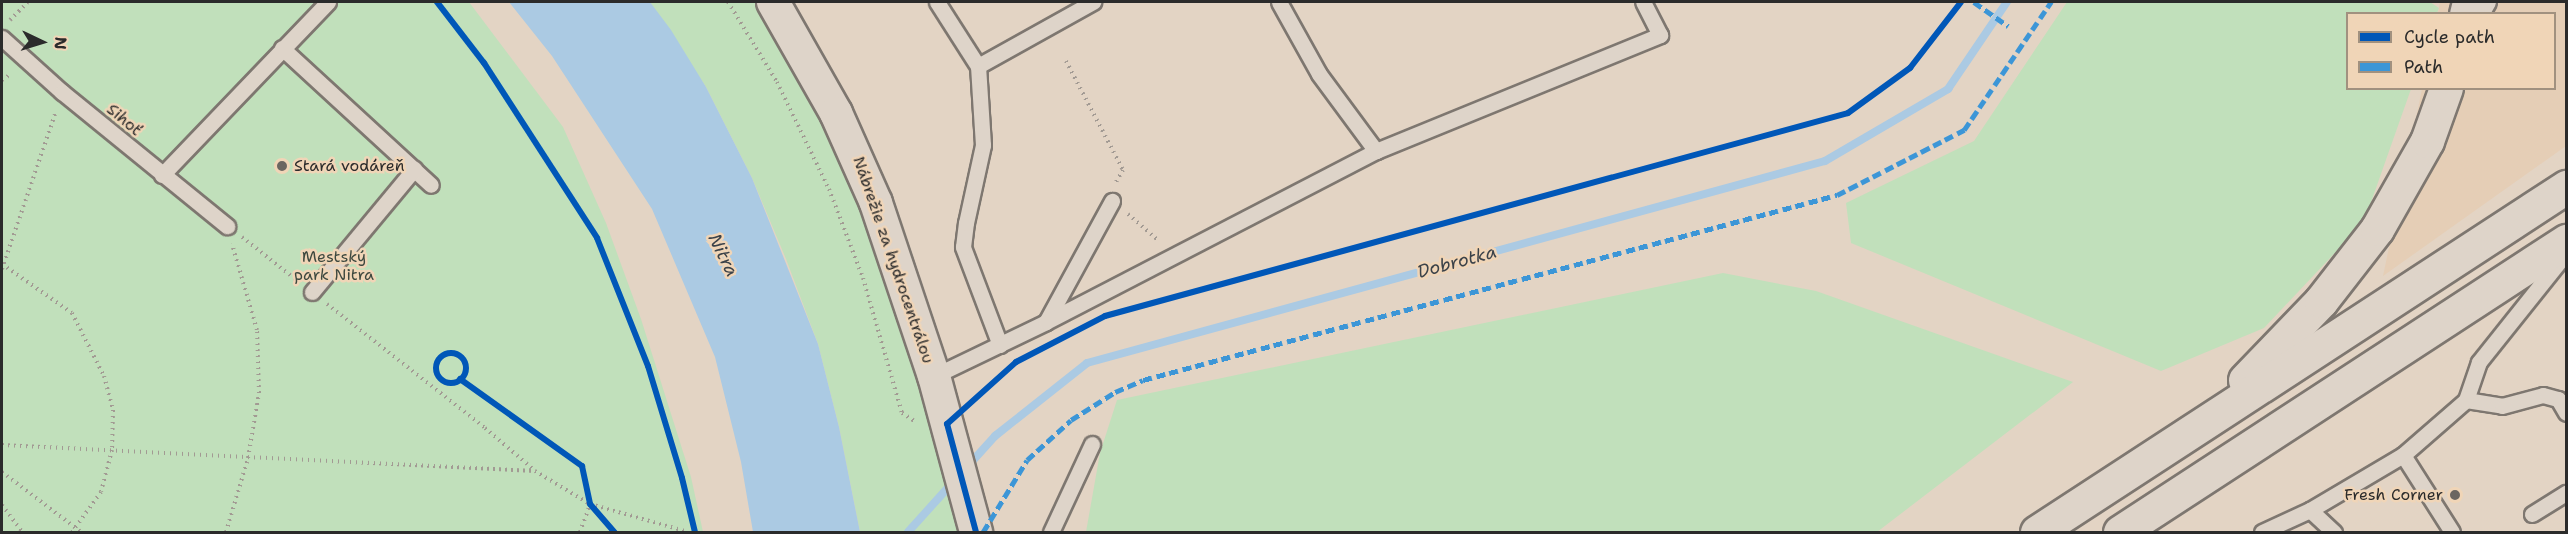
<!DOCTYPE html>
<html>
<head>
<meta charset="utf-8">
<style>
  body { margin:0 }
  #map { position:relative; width:2568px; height:534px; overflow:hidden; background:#e3d4c4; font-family:"Shantell Sans",sans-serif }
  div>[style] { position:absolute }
  .built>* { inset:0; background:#e5ceb6 }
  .green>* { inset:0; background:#c1e0bb }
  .water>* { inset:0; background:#abcae3 }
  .stream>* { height:8px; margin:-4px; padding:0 4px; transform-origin:4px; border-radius:4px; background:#abcae3 }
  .path>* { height:4px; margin-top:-2px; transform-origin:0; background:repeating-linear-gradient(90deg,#a29a93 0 1.5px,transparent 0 6px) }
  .roads { filter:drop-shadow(2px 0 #7e7770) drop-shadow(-2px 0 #7e7770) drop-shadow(0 2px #7e7770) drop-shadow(0 -2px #7e7770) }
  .lane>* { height:15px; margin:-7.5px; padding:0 7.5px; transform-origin:7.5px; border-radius:7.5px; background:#ded4c9 }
  .street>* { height:32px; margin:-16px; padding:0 16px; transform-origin:16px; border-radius:16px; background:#ded4c9 }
  .primary>* { height:33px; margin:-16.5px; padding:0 16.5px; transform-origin:16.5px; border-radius:16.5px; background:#ded4c9 }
  .quiet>* { height:4.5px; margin-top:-2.25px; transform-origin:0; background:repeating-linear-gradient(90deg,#3c96d7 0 9px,transparent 0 13.5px) }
  .cycleway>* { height:6px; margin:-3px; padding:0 3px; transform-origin:3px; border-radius:3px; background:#0057b8 }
  .cycleway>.ring { margin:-3px; padding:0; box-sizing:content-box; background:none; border:6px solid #0057b8; border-radius:50% }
  .dots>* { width:16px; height:16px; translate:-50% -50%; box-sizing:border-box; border:3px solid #f0d5b7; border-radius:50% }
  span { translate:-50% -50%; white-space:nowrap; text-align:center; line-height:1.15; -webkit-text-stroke:5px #f0d5b7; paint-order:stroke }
  .street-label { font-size:16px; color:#2b2b2b }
  .poi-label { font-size:16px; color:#2b2b2b }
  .left { translate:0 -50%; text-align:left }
  .right { translate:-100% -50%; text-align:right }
  .park-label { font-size:16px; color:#3d483f }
  .water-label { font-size:18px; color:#3b4249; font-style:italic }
  .frame { position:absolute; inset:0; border:3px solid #2b2b2b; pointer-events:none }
  .legend { position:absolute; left:2346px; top:12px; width:210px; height:78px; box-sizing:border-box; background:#f0d5b7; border:2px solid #a1917f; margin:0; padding:8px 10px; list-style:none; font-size:18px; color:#2b2b2b }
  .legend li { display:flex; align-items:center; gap:12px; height:30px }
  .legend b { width:30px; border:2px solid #a1917f }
  .north { position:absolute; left:12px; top:12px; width:60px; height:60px; -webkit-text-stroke:4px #f0d5b7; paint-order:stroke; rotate:94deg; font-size:16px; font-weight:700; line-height:24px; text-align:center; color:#2b2b2b }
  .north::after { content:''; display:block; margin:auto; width:21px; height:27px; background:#2b2b2b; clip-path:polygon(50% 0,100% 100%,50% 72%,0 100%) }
</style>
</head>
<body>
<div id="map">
  <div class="built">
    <i style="clip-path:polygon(2440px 2px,2566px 2px,2566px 146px,2383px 276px,2422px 89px,2554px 88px,2554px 14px,2438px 13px)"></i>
  </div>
  <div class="green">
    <i style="clip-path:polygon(2px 2px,469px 2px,563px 127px,606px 223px,641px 319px,691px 477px,703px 532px,2px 532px)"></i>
    <i style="clip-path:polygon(650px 2px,755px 2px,814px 96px,847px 164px,913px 359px,944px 482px,960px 532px,860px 532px,839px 427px,818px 344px,786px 259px,752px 178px,706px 87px)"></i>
    <i style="clip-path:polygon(2067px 2px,2430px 2px,2439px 8px,2437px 13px,2348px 14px,2348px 88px,2411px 89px,2364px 222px,2264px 328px,2161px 371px,1851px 243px,1846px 203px,1974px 141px)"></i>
    <i style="clip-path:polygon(1723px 273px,1816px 291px,2073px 382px,1877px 532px,1086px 532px,1100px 453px,1117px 400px)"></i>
  </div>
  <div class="water">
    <i style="clip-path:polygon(509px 2px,650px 2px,671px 30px,706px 87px,752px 178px,818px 344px,839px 427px,860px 532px,753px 532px,741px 462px,715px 357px,652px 209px,552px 56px)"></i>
  </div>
  <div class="stream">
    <i style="left:967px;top:467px;width:42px;rotate:-47.9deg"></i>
    <i style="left:995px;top:436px;width:117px;rotate:-38.4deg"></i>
    <i style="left:1087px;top:363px;width:765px;rotate:-15.31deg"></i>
    <i style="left:1825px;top:161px;width:143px;rotate:-30.3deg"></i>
    <i style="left:1948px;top:89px;width:105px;rotate:-55.9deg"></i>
    <i style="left:908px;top:532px;width:69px;rotate:-48deg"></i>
  </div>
  <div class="path">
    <i style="left:728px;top:2px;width:94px;rotate:58.5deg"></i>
    <i style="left:777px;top:82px;width:119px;rotate:64.1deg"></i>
    <i style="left:829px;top:189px;width:95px;rotate:69.1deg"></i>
    <i style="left:863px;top:278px;width:141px;rotate:73.9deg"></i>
    <i style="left:902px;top:413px;width:17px;rotate:33deg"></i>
    <i style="left:10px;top:20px;width:25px;rotate:-45deg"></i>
    <i style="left:1066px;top:61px;width:123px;rotate:62.4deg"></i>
    <i style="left:1123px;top:170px;width:14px;rotate:120deg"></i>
    <i style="left:2px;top:80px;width:11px;rotate:-34deg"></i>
    <i style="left:1128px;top:214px;width:41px;rotate:41.1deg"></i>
    <i style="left:242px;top:237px;width:68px;rotate:38.4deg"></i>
    <i style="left:2px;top:264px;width:85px;rotate:35deg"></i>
    <i style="left:72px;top:313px;width:71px;rotate:63.1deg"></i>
    <i style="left:104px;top:376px;width:35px;rotate:75deg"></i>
    <i style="left:113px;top:410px;width:40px;rotate:91.4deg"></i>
    <i style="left:112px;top:450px;width:43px;rotate:104.7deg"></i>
    <i style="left:101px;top:492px;width:49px;rotate:125.9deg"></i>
    <i style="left:2px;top:269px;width:164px;rotate:-71.1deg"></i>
    <i style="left:327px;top:304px;width:201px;rotate:38.1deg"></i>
    <i style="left:485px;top:428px;width:65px;rotate:40.6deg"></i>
    <i style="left:2px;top:445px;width:534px;rotate:2.79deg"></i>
    <i style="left:535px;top:471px;width:64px;rotate:31deg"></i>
    <i style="left:590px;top:504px;width:102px;rotate:15.9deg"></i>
    <i style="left:2px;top:472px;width:99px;rotate:37.2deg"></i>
    <i style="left:2px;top:505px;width:34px;rotate:53deg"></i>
    <i style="left:226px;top:532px;width:77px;rotate:-73.4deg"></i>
    <i style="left:248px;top:458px;width:66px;rotate:-80.4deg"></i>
    <i style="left:259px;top:393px;width:63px;rotate:-91.8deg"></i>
    <i style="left:257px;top:330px;width:90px;rotate:-106.2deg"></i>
    <i style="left:580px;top:532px;width:30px;rotate:-70deg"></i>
  </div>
  <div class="roads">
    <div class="lane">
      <i style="left:937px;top:2px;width:76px;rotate:57.4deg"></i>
      <i style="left:1279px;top:2px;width:82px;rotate:60.9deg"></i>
      <i style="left:1319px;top:74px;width:96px;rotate:53.5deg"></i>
      <i style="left:2481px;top:14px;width:14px;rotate:-60deg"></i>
      <i style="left:2px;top:38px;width:81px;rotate:42deg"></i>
      <i style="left:62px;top:92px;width:213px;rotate:39.1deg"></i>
      <i style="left:282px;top:48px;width:202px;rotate:42.6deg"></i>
      <i style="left:162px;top:175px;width:240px;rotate:-46.2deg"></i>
      <i style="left:312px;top:292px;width:160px;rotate:-50.3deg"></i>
      <i style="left:1046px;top:322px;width:138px;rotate:-61.4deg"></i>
      <i style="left:1000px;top:345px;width:105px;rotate:-110.7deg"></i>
      <i style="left:963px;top:247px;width:24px;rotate:-83deg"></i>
      <i style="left:966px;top:223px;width:80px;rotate:-77.7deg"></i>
      <i style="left:983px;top:145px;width:79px;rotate:-93.6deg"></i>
      <i style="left:978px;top:66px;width:132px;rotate:-29.1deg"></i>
      <i style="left:934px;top:376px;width:124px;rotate:-25.7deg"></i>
      <i style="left:1046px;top:322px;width:372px;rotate:-27.4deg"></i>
      <i style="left:1376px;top:151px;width:307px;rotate:-22.2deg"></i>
      <i style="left:1660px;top:35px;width:37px;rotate:-117deg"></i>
      <i style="left:2466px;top:400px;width:36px;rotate:9deg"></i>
      <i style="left:2502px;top:406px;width:42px;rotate:-15deg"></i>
      <i style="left:2543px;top:395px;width:16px;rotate:15deg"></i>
      <i style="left:2558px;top:399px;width:16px;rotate:60deg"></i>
      <i style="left:2403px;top:455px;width:91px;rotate:57.5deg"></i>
      <i style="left:2310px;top:510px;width:33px;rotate:43deg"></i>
      <i style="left:2532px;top:514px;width:40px;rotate:-32deg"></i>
      <i style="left:1051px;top:532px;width:97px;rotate:-65deg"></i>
      <i style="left:2262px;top:532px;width:53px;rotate:-24.6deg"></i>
      <i style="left:2310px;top:510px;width:108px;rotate:-30.6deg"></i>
      <i style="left:2403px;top:455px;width:84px;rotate:-41.1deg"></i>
      <i style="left:2466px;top:400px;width:40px;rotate:-71.1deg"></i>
      <i style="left:2479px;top:362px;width:139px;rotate:-51.4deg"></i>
    </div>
    <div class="street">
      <i style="left:773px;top:2px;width:128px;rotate:60.4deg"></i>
      <i style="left:836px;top:113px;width:98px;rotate:66deg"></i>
      <i style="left:876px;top:203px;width:182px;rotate:71.5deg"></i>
      <i style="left:934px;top:376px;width:162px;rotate:74.9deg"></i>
    </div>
    <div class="primary">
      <i style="left:2466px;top:14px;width:12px;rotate:-76deg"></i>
      <i style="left:2245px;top:380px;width:110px;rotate:-46.1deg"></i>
      <i style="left:2321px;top:301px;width:91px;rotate:-52.1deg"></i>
      <i style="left:2377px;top:229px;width:101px;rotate:-60.4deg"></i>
      <i style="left:2427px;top:141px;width:56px;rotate:-70.3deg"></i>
      <i style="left:2037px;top:532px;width:632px;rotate:-33.11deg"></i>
      <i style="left:2120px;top:532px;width:533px;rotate:-33.12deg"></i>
    </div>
  </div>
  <div class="quiet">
    <i style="left:1974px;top:2px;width:42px;rotate:35.2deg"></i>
    <i style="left:983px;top:532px;width:84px;rotate:-58.6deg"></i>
    <i style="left:1027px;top:460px;width:59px;rotate:-42.3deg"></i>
    <i style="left:1071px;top:420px;width:52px;rotate:-32.5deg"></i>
    <i style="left:1115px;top:392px;width:30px;rotate:-23deg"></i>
    <i style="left:1143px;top:380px;width:718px;rotate:-14.93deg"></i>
    <i style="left:1837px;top:195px;width:143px;rotate:-27.1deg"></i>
    <i style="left:1964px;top:130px;width:155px;rotate:-55.8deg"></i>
  </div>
  <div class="cycleway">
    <i style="left:437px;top:2px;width:77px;rotate:52.4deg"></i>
    <i style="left:484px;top:63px;width:208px;rotate:57.1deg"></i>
    <i style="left:597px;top:238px;width:138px;rotate:68.3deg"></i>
    <i style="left:648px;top:366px;width:117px;rotate:73.1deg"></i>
    <i style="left:682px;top:478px;width:56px;rotate:76.5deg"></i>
    <i class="ring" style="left:436px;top:353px;width:24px;height:24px"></i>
    <i style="left:460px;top:379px;width:150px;rotate:35.5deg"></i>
    <i style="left:582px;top:466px;width:39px;rotate:78deg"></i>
    <i style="left:590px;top:504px;width:37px;rotate:49deg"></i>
    <i style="left:976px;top:532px;width:112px;rotate:-105deg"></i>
    <i style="left:947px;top:424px;width:93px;rotate:-41.9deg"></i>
    <i style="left:1016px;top:362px;width:100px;rotate:-27.3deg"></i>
    <i style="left:1105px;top:316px;width:770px;rotate:-15.28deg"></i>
    <i style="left:1848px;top:113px;width:77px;rotate:-36deg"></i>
    <i style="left:1910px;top:68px;width:83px;rotate:-52.3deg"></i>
  </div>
  <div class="dots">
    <i style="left:282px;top:166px;background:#6b6661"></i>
    <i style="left:2455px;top:495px;background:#6b6661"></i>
  </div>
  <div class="street-label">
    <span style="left:124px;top:120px;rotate:40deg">Sihoť</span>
    <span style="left:893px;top:260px;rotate:71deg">Nábrežie za hydrocentrálou</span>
  </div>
  <div class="poi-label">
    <span class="left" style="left:294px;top:166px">Stará vodáreň</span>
    <span class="right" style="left:2443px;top:495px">Fresh Corner</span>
  </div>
  <div class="park-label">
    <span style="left:334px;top:266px">Mestský<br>park Nitra</span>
  </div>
  <div class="water-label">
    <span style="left:723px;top:255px;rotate:64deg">Nitra</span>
    <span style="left:1457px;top:262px;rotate:-15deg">Dobrotka</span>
  </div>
  <div class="frame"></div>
  <ul class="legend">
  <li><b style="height:8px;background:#0057b8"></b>Cycle path</li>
  <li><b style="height:8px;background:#3c96d7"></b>Path</li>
  </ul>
  <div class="north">N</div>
</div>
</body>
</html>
